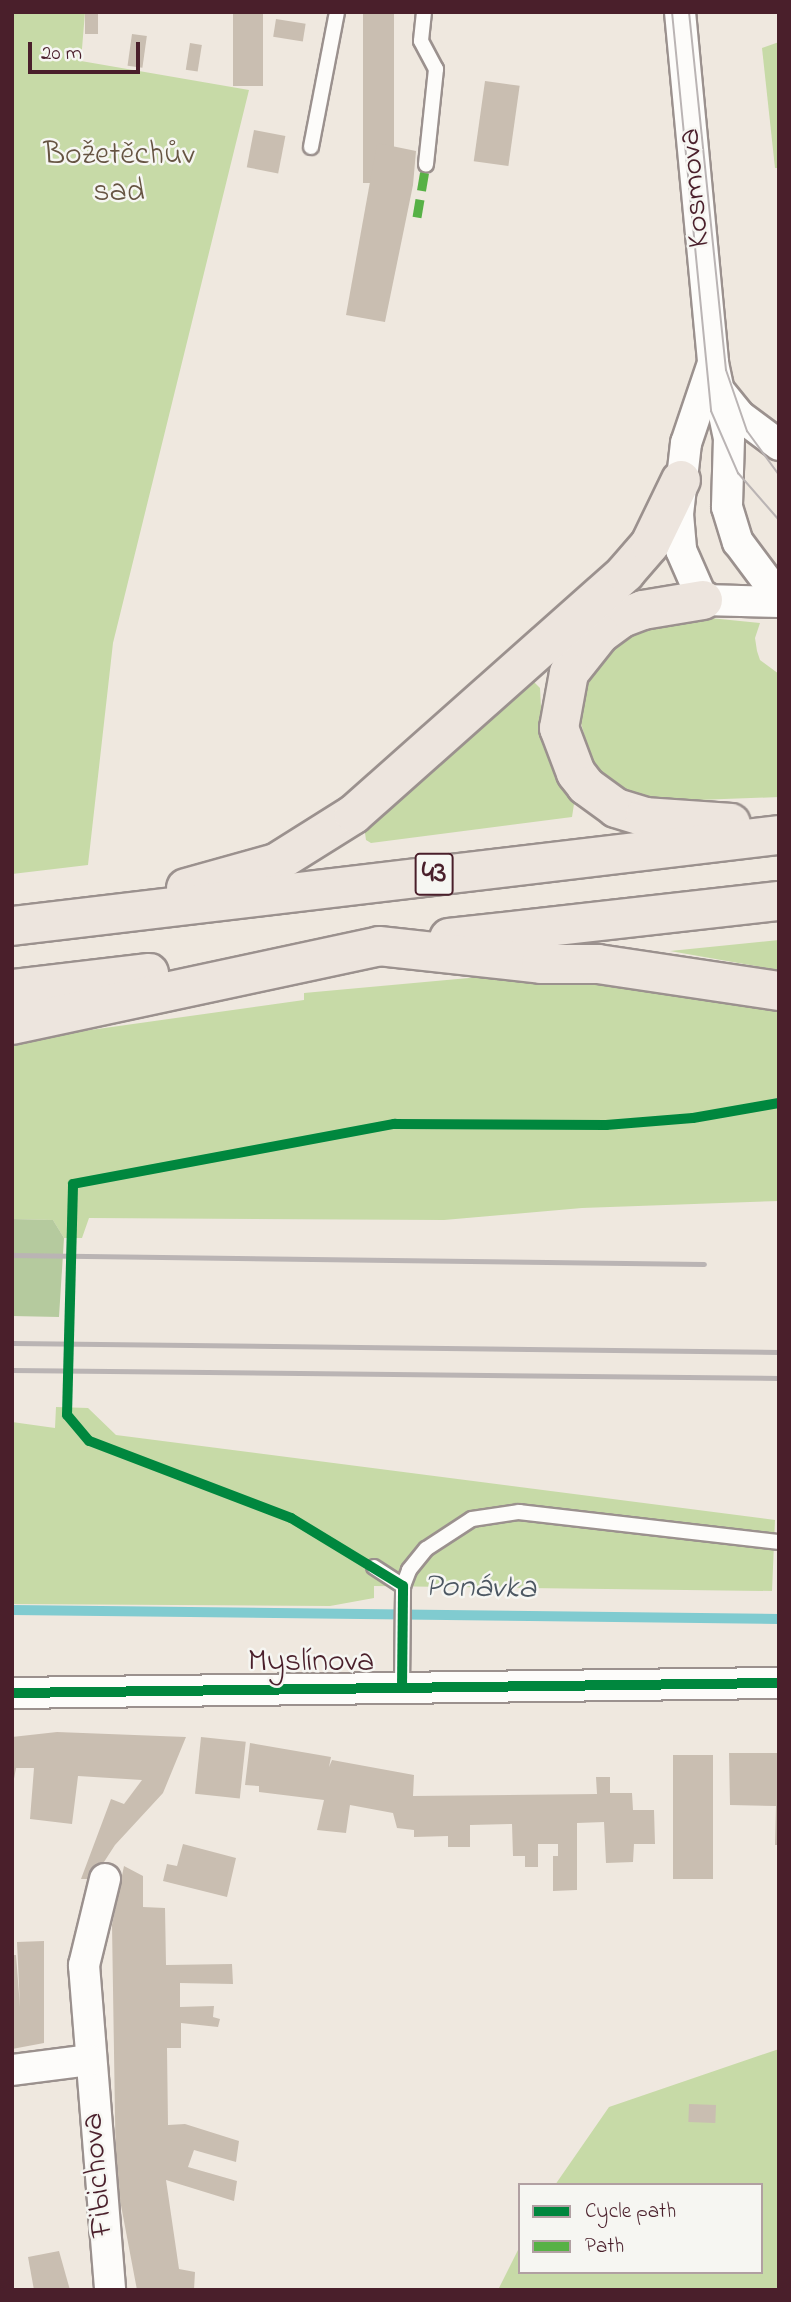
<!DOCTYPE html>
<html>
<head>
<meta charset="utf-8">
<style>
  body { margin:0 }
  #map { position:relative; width:791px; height:2302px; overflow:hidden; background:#efe8df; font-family:"Indie Flower",sans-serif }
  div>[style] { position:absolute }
  .green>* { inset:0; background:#c7daa7 }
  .forest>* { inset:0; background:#b5ca9e }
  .stream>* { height:10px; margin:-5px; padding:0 5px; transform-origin:5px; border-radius:5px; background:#80cbd0 }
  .building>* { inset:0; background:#c9beb1; transform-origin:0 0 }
  .roads { filter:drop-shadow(2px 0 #9b918e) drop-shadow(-2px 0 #9b918e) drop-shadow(0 2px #9b918e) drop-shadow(0 -2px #9b918e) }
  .lane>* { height:14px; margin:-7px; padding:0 7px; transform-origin:7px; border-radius:7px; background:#fdfcfa }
  .street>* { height:30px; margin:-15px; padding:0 15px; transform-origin:15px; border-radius:15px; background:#fdfcfa }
  .highway>* { height:38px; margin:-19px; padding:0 19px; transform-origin:19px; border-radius:19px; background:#ede5de }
  .tram>* { height:2px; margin:-1px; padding:0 1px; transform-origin:1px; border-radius:1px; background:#bab4b4 }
  .rail>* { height:5px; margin:-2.5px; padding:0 2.5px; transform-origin:2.5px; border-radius:2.5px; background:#bab4b4 }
  .quiet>* { height:9px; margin-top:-4.5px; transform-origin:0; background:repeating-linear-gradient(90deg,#57b146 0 18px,transparent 0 27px) }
  .cycleway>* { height:10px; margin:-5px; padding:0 5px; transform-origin:5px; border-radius:5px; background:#00873e }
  span { translate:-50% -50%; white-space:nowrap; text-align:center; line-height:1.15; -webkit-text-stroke:5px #f6f6f2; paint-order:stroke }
  .shield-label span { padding:2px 5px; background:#f6f6f2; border:2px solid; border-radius:5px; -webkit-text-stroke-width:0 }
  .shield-label { font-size:30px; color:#4a1f2b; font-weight:700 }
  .park-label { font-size:32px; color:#665442 }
  .street-label { font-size:32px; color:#4a1f2b }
  .water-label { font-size:33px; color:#4c5762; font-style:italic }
  .frame { position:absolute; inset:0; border:14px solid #4a1f2b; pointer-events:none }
  .legend { position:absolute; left:518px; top:2183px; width:245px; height:91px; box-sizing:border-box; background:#f6f6f2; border:2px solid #b1a0a2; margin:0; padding:9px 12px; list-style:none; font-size:21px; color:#4a1f2b }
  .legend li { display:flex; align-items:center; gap:14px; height:35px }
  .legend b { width:35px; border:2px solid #b1a0a2 }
  .scale { position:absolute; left:28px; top:42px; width:112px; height:32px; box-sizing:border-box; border:4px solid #4a1f2b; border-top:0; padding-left:9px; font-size:21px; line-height:24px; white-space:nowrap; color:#4a1f2b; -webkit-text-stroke:5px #f6f6f2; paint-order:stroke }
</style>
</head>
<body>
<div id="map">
  <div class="green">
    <i style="clip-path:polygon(12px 12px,85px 12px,81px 61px,249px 90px,113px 643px,88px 865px,12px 874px)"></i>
    <i style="clip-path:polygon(779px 42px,779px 168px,775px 168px,762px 48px)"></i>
    <i style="clip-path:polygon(690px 616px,760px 623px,755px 638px,757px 651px,760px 660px,779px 674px,779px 797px,671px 801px,640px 797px,612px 782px,592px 762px,577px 709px,581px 681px,612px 639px)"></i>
    <i style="clip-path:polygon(532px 680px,540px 688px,543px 746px,574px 804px,572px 817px,371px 843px,366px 840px,364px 826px)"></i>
    <i style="clip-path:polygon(779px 940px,779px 970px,670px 951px)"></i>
    <i style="clip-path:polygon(512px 974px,779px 1002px,779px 1201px,582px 1208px,444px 1220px,89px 1218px,82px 1238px,64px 1238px,53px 1220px,12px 1219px,12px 1041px,304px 1000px,304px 993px)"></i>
    <i style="clip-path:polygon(56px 1407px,88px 1408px,116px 1435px,775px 1520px,772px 1591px,374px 1586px,374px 1598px,330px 1606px,12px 1604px,12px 1422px,55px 1428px)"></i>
    <i style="clip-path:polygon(779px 2049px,779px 2290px,498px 2290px,520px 2246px,520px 2272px,761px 2272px,761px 2185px,555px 2185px,609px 2107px)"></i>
  </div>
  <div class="forest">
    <i style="clip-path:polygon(12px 1219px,53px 1220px,64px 1238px,59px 1317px,12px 1316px)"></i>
  </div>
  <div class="stream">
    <i style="left:12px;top:1610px;width:767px;rotate:0.67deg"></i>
  </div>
  <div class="building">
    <i style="left:85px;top:12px;width:13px;height:22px"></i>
    <i style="left:233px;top:12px;width:30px;height:74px"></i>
    <i style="left:363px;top:12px;width:31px;height:171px"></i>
    <i style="left:276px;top:19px;width:30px;height:18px;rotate:9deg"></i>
    <i style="left:132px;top:34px;width:15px;height:32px;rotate:8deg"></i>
    <i style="left:190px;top:43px;width:12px;height:27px;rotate:9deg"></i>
    <i style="left:485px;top:81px;width:35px;height:81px;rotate:8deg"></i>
    <i style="left:254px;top:130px;width:32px;height:38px;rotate:11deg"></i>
    <i style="clip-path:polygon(377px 143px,416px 151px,413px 185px,385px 322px,346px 315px)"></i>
    <i style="clip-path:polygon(57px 1732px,186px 1737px,163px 1793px,115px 1845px,93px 1879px,81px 1879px,111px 1799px,124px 1804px,142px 1780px,78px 1776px,72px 1824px,30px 1819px,34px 1768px,16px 1768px,12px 1790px,12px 1737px)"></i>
    <i style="left:201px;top:1737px;width:45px;height:57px;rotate:6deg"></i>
    <i style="clip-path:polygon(250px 1743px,331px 1757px,329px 1767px,332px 1760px,414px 1775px,413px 1796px,597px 1794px,596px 1777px,610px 1777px,610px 1793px,632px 1793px,633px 1810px,654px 1810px,655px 1844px,634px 1844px,633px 1862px,606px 1863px,604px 1822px,577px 1823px,577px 1890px,553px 1891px,553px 1856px,558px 1856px,558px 1844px,538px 1844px,538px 1867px,525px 1867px,525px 1856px,513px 1856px,512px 1824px,470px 1825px,470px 1847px,448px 1847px,448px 1836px,414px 1837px,414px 1830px,397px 1828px,393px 1813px,350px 1805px,346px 1833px,317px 1830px,324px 1800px,259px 1792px,259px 1786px,245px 1785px)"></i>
    <i style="clip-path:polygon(729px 1753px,779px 1753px,779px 1845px,775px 1845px,776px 1806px,730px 1805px)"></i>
    <i style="left:673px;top:1755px;width:40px;height:124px"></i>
    <i style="clip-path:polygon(183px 1844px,236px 1858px,227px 1897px,163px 1881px,167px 1864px,177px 1866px)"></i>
    <i style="clip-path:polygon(124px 1866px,143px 1876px,143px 1907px,165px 1908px,166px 1965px,232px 1964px,233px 1984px,180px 1983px,180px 2007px,214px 2006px,213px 2017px,220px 2019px,218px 2027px,181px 2023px,181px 2048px,167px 2048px,168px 2125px,185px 2124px,239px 2141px,236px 2162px,194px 2150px,188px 2167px,237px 2181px,234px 2201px,166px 2180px,179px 2269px,195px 2272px,194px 2290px,137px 2290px,116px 2179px,112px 1925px)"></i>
    <i style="clip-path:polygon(44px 1941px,44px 2043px,12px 2049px,12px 1955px,16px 1955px,20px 2007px,17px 1942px)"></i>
    <i style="left:689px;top:2104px;width:27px;height:18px;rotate:2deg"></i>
    <i style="clip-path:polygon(59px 2251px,70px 2290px,34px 2290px,28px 2257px)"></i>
  </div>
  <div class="roads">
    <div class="lane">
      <i style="left:424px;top:12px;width:29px;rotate:96deg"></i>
      <i style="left:421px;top:41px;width:32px;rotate:62deg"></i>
      <i style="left:436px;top:69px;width:96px;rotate:96deg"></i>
      <i style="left:311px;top:147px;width:137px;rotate:-79.1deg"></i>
      <i style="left:374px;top:1567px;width:35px;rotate:33deg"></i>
      <i style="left:402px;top:1688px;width:102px;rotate:-89.4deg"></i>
      <i style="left:403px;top:1586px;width:17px;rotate:-69deg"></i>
      <i style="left:409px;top:1570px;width:27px;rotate:-51deg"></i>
      <i style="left:426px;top:1549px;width:55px;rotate:-33.1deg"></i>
      <i style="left:472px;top:1519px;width:48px;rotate:-8.5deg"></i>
      <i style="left:519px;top:1512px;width:262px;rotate:6.6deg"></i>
    </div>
    <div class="street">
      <i style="left:680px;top:12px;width:353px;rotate:84.6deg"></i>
      <i style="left:713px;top:363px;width:77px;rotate:78deg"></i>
      <i style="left:729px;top:438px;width:69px;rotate:91.7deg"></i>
      <i style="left:727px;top:507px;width:37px;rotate:73deg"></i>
      <i style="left:738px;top:542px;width:69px;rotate:53.3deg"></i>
      <i style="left:713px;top:363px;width:84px;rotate:108.6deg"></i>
      <i style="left:686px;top:443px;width:71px;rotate:96.4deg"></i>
      <i style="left:678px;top:514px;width:36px;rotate:85deg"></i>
      <i style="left:681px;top:550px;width:55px;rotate:66.3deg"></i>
      <i style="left:703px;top:600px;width:76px;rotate:1.5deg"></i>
      <i style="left:722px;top:394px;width:28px;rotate:51deg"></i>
      <i style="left:740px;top:416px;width:49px;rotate:36.6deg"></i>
      <i style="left:12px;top:1693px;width:767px;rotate:-0.75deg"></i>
      <i style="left:105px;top:1879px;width:89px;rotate:103.7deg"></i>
      <i style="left:84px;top:1965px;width:326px;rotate:85.4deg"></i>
      <i style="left:12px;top:2070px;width:78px;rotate:-7.4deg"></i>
    </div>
    <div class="highway">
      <i style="left:703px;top:600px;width:61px;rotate:170.5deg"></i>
      <i style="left:643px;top:610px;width:22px;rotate:159deg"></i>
      <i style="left:622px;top:618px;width:27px;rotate:144deg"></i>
      <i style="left:600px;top:634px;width:50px;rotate:128.5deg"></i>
      <i style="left:569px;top:673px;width:56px;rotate:100.3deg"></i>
      <i style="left:559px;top:728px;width:48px;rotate:69.3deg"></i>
      <i style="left:576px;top:773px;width:16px;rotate:52deg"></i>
      <i style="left:586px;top:786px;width:37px;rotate:36deg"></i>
      <i style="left:616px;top:808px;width:30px;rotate:17deg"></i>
      <i style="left:645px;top:817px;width:86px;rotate:4deg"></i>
      <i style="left:186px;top:888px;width:93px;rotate:-15.5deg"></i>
      <i style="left:276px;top:863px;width:92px;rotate:-32.1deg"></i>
      <i style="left:354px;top:814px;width:363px;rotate:-41.6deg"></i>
      <i style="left:625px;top:573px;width:38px;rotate:-49deg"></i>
      <i style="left:650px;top:544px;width:71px;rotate:-64.2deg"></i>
      <i style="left:12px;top:926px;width:772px;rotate:-6.77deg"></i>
      <i style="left:449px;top:938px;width:332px;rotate:-6.4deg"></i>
      <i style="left:12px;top:989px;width:138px;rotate:-6.7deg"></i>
      <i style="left:12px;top:1025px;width:375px;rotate:-12.1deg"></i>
      <i style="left:379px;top:946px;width:163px;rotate:6.3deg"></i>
      <i style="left:541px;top:964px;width:57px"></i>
      <i style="left:598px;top:964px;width:183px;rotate:8.5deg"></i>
    </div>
  </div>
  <div class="tram">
    <i style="left:672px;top:12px;width:401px;rotate:84.4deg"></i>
    <i style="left:711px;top:411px;width:68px;rotate:66.5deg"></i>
    <i style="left:738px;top:473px;width:62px;rotate:48.9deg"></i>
    <i style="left:689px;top:12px;width:360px;rotate:84.1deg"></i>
    <i style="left:726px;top:370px;width:65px;rotate:71deg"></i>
    <i style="left:747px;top:431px;width:54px;rotate:54deg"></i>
  </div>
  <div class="rail">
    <i style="left:12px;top:1255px;width:692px;rotate:0.75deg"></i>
    <i style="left:12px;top:1343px;width:767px;rotate:0.67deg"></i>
    <i style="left:12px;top:1370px;width:767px;rotate:0.6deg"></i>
  </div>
  <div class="quiet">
    <i style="left:417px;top:217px;width:54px;rotate:-80.4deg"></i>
  </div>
  <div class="cycleway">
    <i style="left:402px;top:1688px;width:102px;rotate:-89.4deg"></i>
    <i style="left:403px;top:1586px;width:131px;rotate:-148.7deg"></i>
    <i style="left:291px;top:1518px;width:216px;rotate:-159.1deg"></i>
    <i style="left:89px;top:1441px;width:34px;rotate:-130deg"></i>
    <i style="left:67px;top:1415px;width:231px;rotate:-88.5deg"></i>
    <i style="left:73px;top:1184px;width:327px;rotate:-10.6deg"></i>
    <i style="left:394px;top:1124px;width:212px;rotate:0.3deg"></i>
    <i style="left:606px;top:1125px;width:87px;rotate:-4.6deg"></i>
    <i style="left:693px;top:1118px;width:87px;rotate:-9.9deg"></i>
    <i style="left:12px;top:1693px;width:767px;rotate:-0.75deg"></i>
  </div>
  <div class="shield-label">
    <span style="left:434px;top:874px">43</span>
  </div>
  <div class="park-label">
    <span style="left:119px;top:175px">Božetěchův<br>sad</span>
  </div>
  <div class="street-label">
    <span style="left:696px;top:188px;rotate:-95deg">Kosmova</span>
    <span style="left:311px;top:1663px">Myslínova</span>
    <span style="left:99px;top:2175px;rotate:-95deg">Fibichova</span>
  </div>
  <div class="water-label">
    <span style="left:480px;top:1589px;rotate:1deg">Ponávka</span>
  </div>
  <div class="frame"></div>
  <ul class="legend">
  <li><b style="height:9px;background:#00873e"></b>Cycle path</li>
  <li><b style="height:9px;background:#57b146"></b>Path</li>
  </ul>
  <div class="scale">20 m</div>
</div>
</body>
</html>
